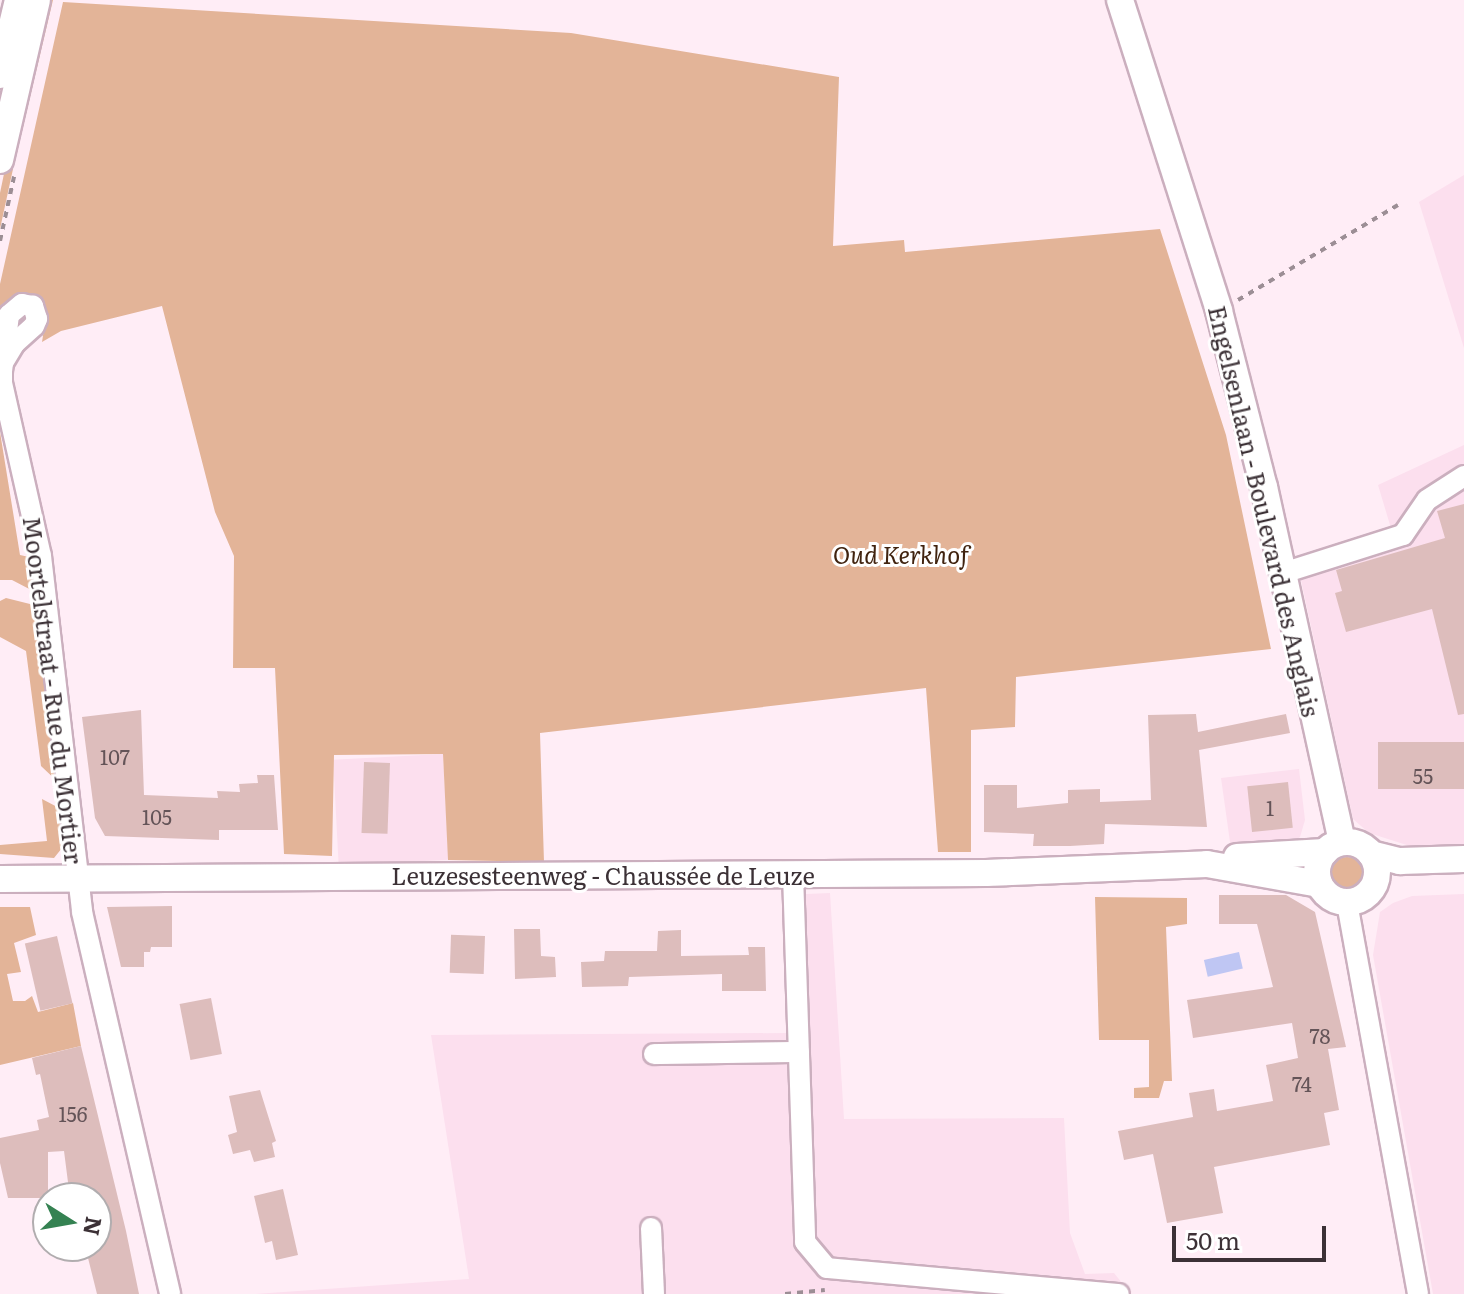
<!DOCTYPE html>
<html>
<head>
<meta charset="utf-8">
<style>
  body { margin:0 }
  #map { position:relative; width:1464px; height:1294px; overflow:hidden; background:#ffedf6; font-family:Literata,serif }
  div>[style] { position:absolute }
  .built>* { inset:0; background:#fcdfee; transform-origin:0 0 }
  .green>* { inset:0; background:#e3b498 }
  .round { border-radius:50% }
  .water>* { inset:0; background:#bfc6f3; transform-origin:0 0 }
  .building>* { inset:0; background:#ddbdbc; transform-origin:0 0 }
  .path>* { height:4px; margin-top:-2px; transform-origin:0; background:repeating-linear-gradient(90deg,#9c8e95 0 6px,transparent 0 12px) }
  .roads { filter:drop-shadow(2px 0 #cbafbe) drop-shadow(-2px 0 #cbafbe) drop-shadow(0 2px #cbafbe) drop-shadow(0 -2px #cbafbe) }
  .minor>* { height:20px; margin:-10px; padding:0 10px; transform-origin:10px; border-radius:10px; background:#fff }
  .major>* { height:26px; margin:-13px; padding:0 13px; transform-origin:13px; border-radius:13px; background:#fff }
  .major>.ring { margin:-13px; padding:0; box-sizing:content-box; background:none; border:26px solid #fff; border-radius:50% }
  span { translate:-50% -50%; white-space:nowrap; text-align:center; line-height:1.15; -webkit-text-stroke:6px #fff; paint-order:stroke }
  .number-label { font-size:20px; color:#645458 }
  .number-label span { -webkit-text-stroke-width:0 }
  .street-label { font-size:24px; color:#3c3136 }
  .park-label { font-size:24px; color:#40230f; font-style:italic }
  .north { position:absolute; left:32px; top:1182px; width:80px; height:80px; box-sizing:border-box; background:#fff; border:2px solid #b1adaf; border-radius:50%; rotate:101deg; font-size:22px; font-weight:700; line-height:32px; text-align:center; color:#3c3136 }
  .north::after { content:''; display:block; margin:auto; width:28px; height:36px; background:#358252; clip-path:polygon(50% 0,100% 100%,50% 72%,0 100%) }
  .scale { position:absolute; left:1172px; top:1226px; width:154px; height:36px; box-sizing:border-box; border:4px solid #3c3136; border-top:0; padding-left:10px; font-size:24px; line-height:28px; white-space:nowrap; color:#3c3136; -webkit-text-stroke:6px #fff; paint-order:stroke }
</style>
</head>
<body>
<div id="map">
  <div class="built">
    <i style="clip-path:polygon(1464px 175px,1464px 348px,1419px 202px)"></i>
    <i style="clip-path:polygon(1464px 445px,1464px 845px,1410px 846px,1369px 833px,1353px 819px,1297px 562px,1393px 535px,1378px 485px)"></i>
    <i style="left:443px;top:754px;width:106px;height:110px;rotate:87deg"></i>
    <i style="clip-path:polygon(1299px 769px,1305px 820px,1300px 837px,1287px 848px,1231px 849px,1221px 778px)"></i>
    <i style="clip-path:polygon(830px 893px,844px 1119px,1064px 1118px,1070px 1233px,1085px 1274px,1114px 1273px,1131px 1294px,255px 1294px,469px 1279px,431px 1035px,786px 1033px,783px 895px)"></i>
    <i style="clip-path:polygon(1464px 894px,1464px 1294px,1433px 1294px,1373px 955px,1380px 912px,1393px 903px,1412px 896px)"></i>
  </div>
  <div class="green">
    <i style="clip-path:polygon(44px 0,53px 0,16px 156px,9px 155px)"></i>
    <i style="clip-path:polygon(63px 2px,571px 33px,839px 77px,833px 246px,904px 240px,905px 252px,1160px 229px,1226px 435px,1271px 649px,1016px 677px,1015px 727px,971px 730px,971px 852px,938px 852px,926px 688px,540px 733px,544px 862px,448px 860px,443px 754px,334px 755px,332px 856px,284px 854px,275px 668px,233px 668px,234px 556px,215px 512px,162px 306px,61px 331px,42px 342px,45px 323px,40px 304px,0 319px,0 284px)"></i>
    <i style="clip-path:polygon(5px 169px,13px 169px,0 229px,0 193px)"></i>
    <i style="clip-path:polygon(0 432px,20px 555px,29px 557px,35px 592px,12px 580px,0 580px)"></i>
    <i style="clip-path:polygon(6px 598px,38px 606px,60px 784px,41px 766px,26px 651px,0 637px,0 601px)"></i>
    <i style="clip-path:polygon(42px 799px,63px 810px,62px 848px,54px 858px,0 854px,0 845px,47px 841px)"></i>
    <i class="round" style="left:1331px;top:857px;width:32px;height:32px"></i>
    <i style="clip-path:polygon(1095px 897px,1187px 898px,1187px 924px,1166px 927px,1172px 1081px,1164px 1081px,1159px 1098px,1134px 1098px,1134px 1088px,1149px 1087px,1149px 1040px,1099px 1040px)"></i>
    <i style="clip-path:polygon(0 907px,30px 907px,36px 935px,14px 943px,21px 972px,7px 974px,13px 1001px,25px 1001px,32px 996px,38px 1012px,73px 1003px,81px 1046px,0 1065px)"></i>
  </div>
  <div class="water">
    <i style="left:1239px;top:952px;width:17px;height:36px;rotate:77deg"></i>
  </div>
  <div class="building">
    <i style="clip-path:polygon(1464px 504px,1464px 714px,1458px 715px,1432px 609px,1346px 632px,1335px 593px,1342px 591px,1336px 570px,1445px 538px,1437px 511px)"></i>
    <i style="clip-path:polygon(141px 710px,144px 795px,218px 798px,217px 791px,240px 792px,239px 784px,258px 783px,257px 775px,274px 775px,278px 830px,219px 830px,219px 840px,105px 836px,95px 818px,82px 717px)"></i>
    <i style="clip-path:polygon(1196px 714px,1198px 732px,1286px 714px,1290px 733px,1199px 750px,1207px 827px,1105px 824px,1104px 844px,1070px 846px,1033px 846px,1034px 834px,984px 832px,984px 785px,1017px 785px,1017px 808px,1068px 803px,1068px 790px,1100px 789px,1100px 802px,1151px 800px,1148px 715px)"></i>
    <i style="left:1464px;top:742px;width:47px;height:86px;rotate:90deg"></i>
    <i style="left:364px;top:762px;width:26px;height:71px;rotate:2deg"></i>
    <i style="left:1288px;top:782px;width:46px;height:41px;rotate:84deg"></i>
    <i style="clip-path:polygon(1219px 895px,1286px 895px,1315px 912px,1346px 1047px,1328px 1049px,1339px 1110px,1324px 1113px,1330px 1145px,1214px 1167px,1223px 1213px,1167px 1223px,1153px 1154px,1124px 1160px,1118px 1131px,1193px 1117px,1189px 1093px,1214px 1089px,1217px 1111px,1273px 1101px,1266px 1065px,1298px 1058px,1292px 1023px,1193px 1038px,1187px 1000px,1273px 987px,1257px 924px,1219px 924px)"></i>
    <i style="clip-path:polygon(172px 906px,172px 947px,151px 947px,150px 952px,144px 952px,144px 967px,121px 967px,107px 907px)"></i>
    <i style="clip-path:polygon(514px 929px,540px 929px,541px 956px,555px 957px,556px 977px,515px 979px)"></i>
    <i style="clip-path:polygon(681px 930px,681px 956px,749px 955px,748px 947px,765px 947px,766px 991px,722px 991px,722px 974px,629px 977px,628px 986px,582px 987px,581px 962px,604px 961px,605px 951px,657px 951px,658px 931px)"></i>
    <i style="left:57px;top:936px;width:69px;height:33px;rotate:77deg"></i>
    <i style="left:485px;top:936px;width:38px;height:34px;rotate:92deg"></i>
    <i style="left:211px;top:998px;width:57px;height:32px;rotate:79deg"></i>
    <i style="clip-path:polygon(81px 1046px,126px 1231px,139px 1294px,97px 1294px,85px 1246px,96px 1246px,96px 1198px,70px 1198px,64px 1151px,48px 1152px,48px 1198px,8px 1198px,0 1163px,0 1138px,39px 1130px,37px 1120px,49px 1117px,40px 1074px,36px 1075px,32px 1058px)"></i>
    <i style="clip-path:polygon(260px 1090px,276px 1141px,272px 1143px,275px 1157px,254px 1162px,250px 1150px,233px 1154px,228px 1135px,237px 1132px,229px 1096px)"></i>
    <i style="clip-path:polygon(283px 1189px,298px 1255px,276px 1260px,272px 1241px,265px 1243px,254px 1196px)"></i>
  </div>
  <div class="path">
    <i style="left:0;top:241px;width:66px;rotate:-77.7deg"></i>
    <i style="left:1238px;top:300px;width:186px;rotate:-30.7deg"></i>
    <i style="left:785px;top:1294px;width:40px;rotate:-5.7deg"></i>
  </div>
  <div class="roads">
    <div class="minor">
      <i style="left:4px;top:361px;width:21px;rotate:-59deg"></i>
      <i style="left:15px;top:343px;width:25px;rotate:-42deg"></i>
      <i style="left:34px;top:326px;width:8px;rotate:-67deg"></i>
      <i style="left:37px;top:319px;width:14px;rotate:-107deg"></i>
      <i style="left:33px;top:306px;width:11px;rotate:-170deg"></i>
      <i style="left:22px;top:304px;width:17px;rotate:140deg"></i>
      <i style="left:9px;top:315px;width:56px;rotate:97.1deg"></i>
      <i style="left:2px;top:371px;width:12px;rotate:90deg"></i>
      <i style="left:2px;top:383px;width:177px;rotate:77.3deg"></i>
      <i style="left:41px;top:556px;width:358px;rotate:83.4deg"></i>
      <i style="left:82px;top:912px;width:392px;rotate:77deg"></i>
      <i style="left:1283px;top:573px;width:126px;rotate:-17.6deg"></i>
      <i style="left:1403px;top:535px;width:42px;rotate:-55.6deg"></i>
      <i style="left:1427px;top:500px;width:44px;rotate:-33deg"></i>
      <i style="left:793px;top:874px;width:368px;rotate:88.1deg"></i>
      <i style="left:805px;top:1242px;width:34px;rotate:50deg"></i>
      <i style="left:827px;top:1268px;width:293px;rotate:5.1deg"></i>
      <i style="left:1347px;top:903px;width:397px;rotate:79.7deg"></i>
      <i style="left:654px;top:1054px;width:145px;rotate:-0.8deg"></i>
      <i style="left:651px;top:1228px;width:66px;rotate:87.4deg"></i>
    </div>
    <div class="major">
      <i style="left:1120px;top:0;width:326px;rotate:72.3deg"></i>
      <i style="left:1219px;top:311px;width:182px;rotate:75.7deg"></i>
      <i style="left:1264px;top:487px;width:363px;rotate:77.6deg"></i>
      <i style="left:0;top:75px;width:77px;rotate:-76.5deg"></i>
      <i style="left:0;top:160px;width:164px;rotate:-77deg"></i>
      <i class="ring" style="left:1317px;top:842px;width:34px;height:34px"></i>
      <i style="left:1371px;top:854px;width:30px;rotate:14deg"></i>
      <i style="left:1400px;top:861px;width:64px;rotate:-1.8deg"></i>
      <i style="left:1237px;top:857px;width:88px;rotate:-3.3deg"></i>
      <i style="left:0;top:879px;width:986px;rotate:-0.35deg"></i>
      <i style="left:986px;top:873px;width:221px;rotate:-2.3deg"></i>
      <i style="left:1207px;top:864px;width:114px;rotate:10.1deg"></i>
    </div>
  </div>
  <div class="number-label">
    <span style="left:115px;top:756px">107</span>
    <span style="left:1423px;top:775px">55</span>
    <span style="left:1270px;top:807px">1</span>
    <span style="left:157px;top:816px">105</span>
    <span style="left:1320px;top:1035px">78</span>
    <span style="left:1302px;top:1083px">74</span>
    <span style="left:73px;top:1113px">156</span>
  </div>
  <div class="street-label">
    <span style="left:1265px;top:511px;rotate:77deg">Engelsenlaan - Boulevard des Anglais</span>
    <span style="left:54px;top:690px;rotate:83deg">Moortelstraat - Rue du Mortier</span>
    <span style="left:603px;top:875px">Leuzesesteenweg - Chaussée de Leuze</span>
  </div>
  <div class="park-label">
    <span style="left:901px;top:554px">Oud Kerkhof</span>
  </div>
  <div class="north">N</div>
  <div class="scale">50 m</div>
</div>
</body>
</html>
